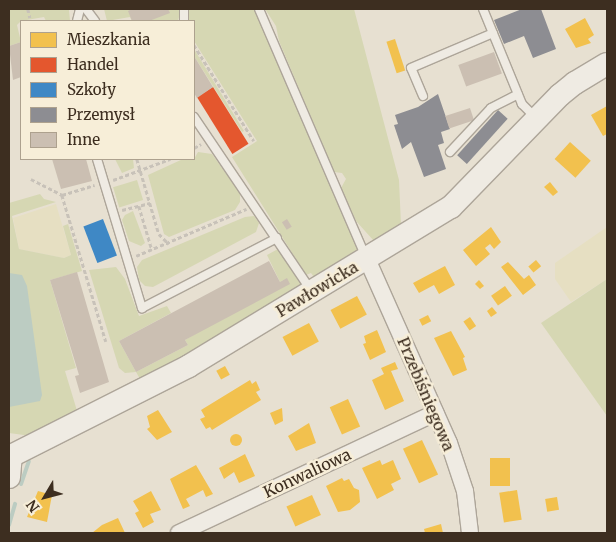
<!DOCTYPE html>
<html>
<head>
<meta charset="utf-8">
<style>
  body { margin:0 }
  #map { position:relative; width:616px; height:542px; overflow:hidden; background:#e7e0d1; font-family:Merriweather,serif }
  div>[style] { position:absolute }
  .farmland>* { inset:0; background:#e6dfc2 }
  .green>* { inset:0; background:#d6d7b3; transform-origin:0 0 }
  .water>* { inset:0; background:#bcccc2 }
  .homes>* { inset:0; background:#f2c14e; transform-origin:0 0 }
  .round { border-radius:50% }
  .shops>* { inset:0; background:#e4572e; transform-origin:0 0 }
  .schools>* { inset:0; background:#3f88c5; transform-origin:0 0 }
  .industry>* { inset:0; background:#8d8d92; transform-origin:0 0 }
  .stream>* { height:4px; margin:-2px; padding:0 2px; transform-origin:2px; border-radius:2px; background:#bcccc2 }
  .building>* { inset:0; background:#cbbfb2; transform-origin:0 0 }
  .path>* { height:2.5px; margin-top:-1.25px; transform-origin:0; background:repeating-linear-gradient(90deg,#c8c2b9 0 4px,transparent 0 6.5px) }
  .roads { filter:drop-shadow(1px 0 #ada599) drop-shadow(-1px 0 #ada599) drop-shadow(0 1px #ada599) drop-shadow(0 -1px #ada599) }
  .lane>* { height:8px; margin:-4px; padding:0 4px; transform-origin:4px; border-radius:4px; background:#efebe3 }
  .street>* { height:16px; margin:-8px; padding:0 8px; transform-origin:8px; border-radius:8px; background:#efebe3 }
  .secondary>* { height:22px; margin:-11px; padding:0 11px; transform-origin:11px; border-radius:11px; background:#efebe3 }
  span { translate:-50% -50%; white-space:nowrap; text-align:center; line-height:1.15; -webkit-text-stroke:5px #f7eed8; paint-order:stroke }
  .street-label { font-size:16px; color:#3d2e20 }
  .frame { position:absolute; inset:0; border:10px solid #3d2e20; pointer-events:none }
  .legend { position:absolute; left:20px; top:20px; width:175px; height:140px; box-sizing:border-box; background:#f7eed8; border:1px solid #ada18e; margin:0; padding:6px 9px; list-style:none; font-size:15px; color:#3d2e20 }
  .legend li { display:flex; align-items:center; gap:10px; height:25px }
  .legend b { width:25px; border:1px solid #ada18e }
  .north { position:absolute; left:20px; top:472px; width:50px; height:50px; -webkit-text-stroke:4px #f7eed8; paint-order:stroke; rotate:233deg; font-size:14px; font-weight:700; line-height:20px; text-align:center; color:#3d2e20 }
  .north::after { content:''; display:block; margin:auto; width:18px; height:22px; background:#3d2e20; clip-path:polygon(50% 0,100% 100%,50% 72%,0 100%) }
</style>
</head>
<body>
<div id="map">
  <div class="farmland">
    <i style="clip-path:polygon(56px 204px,71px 255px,64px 258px,19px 249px,13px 218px)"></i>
    <i style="clip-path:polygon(607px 227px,607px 279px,571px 302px,555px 279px,555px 263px)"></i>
  </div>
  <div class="green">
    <i style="clip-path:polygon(9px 9px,65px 9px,69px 10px,70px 21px,46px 21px,44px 17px,21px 21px,17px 25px,21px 42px,9px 46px)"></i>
    <i style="clip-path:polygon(104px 9px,179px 9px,179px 17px,178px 21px,132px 21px,130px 17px,107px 21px)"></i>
    <i style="clip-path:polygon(188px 9px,255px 9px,358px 249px,314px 277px,311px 273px,306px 275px,232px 157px,257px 141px,194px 41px,194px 21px,188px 21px)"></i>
    <i style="clip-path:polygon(265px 9px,354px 9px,399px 180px,401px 225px,374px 241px,356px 221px,341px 188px,346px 179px,342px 173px,334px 172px,279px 41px,276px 26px)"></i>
    <i style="clip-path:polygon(194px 49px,244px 131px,242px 132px,194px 56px)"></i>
    <i style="clip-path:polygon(198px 152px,212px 154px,240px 193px,240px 202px,235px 210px,169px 237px,164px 234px,148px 175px,183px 159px,194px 159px)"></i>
    <i style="clip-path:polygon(115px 159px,133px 159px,134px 168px,122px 173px)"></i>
    <i style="left:137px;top:180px;width:21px;height:25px;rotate:73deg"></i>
    <i style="clip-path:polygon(40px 194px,44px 199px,56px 202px,12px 216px,19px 249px,64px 258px,71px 255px,63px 226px,68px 224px,82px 271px,50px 280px,76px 368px,65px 371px,78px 414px,31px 436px,9px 433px,9px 203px)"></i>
    <i style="clip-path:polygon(133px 211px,145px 243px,141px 246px,129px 241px,122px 220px,125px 215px)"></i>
    <i style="clip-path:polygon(254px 216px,259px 223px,256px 232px,153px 287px,145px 286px,139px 280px,137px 267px,142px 260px,245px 217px)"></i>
    <i style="clip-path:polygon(278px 249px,301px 285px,143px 384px,136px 372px,125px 373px,119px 368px,89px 270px,116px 267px,125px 279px,139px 316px,167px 306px,171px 313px,119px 341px,136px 372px,188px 345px,185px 340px,287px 278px,280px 282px,267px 255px)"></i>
    <i style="clip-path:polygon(607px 279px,607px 416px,541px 323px)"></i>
  </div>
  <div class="water">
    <i style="clip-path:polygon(9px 273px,22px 275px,27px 286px,42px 395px,40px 401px,9px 407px)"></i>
  </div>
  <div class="homes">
    <i style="clip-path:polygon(585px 18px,594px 35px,588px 39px,591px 43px,576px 48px,565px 29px)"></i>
    <i style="left:395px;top:39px;width:33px;height:9px;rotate:72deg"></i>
    <i style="clip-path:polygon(607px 106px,607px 134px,603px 136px,591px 115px)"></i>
    <i style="left:570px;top:142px;width:28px;height:23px;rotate:42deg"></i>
    <i style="clip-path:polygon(550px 182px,558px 192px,553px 196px,544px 187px)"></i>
    <i style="clip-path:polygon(491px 227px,501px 242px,494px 249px,490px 244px,485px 248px,490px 254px,476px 266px,463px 250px)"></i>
    <i style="left:536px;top:260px;width:8px;height:10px;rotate:50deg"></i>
    <i style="clip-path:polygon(508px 262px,524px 279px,529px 275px,536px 285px,523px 295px,501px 267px)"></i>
    <i style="clip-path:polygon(445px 266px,455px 285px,439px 294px,434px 285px,419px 293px,413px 283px)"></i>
    <i style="clip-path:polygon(479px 280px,484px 286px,480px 289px,475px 284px)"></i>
    <i style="left:505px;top:286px;width:12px;height:17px;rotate:55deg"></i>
    <i style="left:357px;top:296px;width:21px;height:30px;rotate:62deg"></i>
    <i style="clip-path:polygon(492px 307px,497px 313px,491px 317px,487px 311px)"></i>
    <i style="left:428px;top:315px;width:7px;height:10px;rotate:63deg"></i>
    <i style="left:470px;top:317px;width:11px;height:8px;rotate:56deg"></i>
    <i style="left:309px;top:323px;width:21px;height:30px;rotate:62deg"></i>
    <i style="clip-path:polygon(377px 330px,386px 352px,370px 360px,363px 344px,366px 343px,364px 336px)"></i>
    <i style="clip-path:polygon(451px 331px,465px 357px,463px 358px,467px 370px,453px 376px,434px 338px)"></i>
    <i style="clip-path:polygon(395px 362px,398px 369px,391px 371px,404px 401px,385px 410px,372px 380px,384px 374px,381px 368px)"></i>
    <i style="left:225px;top:366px;width:10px;height:10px;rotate:61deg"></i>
    <i style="clip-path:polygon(250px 380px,252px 384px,256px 381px,260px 390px,256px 392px,261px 400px,212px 430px,210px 427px,206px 429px,200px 419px,205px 417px,201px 410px)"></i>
    <i style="left:348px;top:399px;width:30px;height:20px;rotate:66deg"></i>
    <i style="clip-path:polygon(282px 408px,283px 421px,275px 425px,270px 413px)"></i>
    <i style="clip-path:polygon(158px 410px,172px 432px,157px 440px,147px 429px,150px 427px,147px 416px)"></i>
    <i style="clip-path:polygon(309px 423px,316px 443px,296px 451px,288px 436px)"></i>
    <i class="round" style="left:230px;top:434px;width:12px;height:12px"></i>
    <i style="left:422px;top:440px;width:38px;height:21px;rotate:65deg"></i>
    <i style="clip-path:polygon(245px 454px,255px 476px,239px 483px,234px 472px,224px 479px,219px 468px)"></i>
    <i style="left:490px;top:458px;width:20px;height:28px"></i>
    <i style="clip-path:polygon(380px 460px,382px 465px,393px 460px,401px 479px,391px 484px,394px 490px,377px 499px,362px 468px)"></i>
    <i style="clip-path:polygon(196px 465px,213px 494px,206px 497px,203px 490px,186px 499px,190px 506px,183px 509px,170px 479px)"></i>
    <i style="clip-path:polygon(342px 478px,344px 481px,349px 479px,354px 488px,359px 490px,360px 502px,350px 510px,338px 512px,326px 486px)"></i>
    <i style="left:517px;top:490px;width:30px;height:18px;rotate:81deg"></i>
    <i style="clip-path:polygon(38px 491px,52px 495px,47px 522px,27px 517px)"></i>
    <i style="clip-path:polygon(151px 491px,161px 510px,150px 514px,154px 522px,143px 528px,135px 513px,139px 511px,133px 501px)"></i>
    <i style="left:312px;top:495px;width:22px;height:28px;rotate:66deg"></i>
    <i style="left:557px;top:497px;width:13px;height:12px;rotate:81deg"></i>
    <i style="clip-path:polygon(118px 518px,125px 533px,92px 533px,102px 525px)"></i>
    <i style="clip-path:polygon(441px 524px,443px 533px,425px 533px,424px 529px)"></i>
  </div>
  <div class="shops">
    <i style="left:213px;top:87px;width:67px;height:19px;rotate:58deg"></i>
  </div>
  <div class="schools">
    <i style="left:103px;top:219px;width:39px;height:21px;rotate:69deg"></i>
  </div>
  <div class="industry">
    <i style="clip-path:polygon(522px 9px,541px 9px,556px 49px,533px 58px,524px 36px,504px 44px,494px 20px)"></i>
    <i style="clip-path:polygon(438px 94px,450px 129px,441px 132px,444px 143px,438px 145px,446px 169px,424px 177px,411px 142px,402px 149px,394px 125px,398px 124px,395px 115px,418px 107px)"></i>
    <i style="left:498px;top:110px;width:13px;height:61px;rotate:42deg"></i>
  </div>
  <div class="stream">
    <i style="left:21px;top:484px;width:24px;rotate:-71deg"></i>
    <i style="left:9px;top:525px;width:22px;rotate:-74deg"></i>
  </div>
  <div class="building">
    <i style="clip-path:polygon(132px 9px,168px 9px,170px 13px,149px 21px,132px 21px,128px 11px)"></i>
    <i style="clip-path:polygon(21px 42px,21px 77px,13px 80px,9px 46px)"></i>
    <i style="left:494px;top:52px;width:23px;height:38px;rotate:70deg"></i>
    <i style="clip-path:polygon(194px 56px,213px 87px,197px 98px,194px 93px)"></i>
    <i style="left:470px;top:108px;width:13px;height:26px;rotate:72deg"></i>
    <i style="clip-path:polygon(52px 159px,86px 159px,92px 181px,61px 189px)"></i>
    <i style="left:287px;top:219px;width:9px;height:6px;rotate:58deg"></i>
    <i style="clip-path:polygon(269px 261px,280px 282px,287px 278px,290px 284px,185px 340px,188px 345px,136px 372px,119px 341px)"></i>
    <i style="clip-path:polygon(77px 272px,109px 382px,80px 393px,75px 376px,79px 375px,50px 280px)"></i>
  </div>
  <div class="path">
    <i style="left:28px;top:9px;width:9px;rotate:77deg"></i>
    <i style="left:194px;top:45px;width:113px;rotate:58deg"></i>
    <i style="left:194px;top:148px;width:8px;rotate:-30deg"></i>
    <i style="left:137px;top:159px;width:78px;rotate:73.7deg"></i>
    <i style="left:159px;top:234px;width:14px;rotate:45deg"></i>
    <i style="left:31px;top:179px;width:35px;rotate:27deg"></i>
    <i style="left:62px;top:195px;width:34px;rotate:-17deg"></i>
    <i style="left:113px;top:180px;width:61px;rotate:-20.2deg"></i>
    <i style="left:62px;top:195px;width:153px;rotate:73.3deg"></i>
    <i style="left:139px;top:206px;width:46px;rotate:73.5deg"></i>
    <i style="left:122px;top:210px;width:29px;rotate:-14deg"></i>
    <i style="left:136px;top:256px;width:120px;rotate:-23.1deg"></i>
  </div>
  <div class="roads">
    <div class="lane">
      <i style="left:86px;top:9px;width:15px;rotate:53deg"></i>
      <i style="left:259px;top:9px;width:270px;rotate:66.7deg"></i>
      <i style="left:483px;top:9px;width:103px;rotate:67.7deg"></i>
      <i style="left:522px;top:104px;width:20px;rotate:45deg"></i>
      <i style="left:77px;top:21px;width:12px;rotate:-76deg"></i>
      <i style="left:184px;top:21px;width:12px;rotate:-90deg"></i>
      <i style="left:423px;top:96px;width:30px;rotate:-113deg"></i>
      <i style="left:411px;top:68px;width:89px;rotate:-23.1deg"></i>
      <i style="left:194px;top:117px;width:207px;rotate:56deg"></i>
      <i style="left:450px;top:152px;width:60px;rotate:-47deg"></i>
      <i style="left:491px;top:108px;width:30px;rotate:-27deg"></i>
      <i style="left:97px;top:159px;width:156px;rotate:73.2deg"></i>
      <i style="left:142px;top:308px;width:152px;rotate:-27.4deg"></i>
    </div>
    <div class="street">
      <i style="left:367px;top:259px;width:201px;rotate:66deg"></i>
      <i style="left:449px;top:443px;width:51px;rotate:71.6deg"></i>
      <i style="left:465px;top:491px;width:42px;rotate:83.2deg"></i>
      <i style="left:179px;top:533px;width:283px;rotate:-25.1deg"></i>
    </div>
    <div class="secondary">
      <i style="left:11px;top:456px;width:199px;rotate:-26.8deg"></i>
      <i style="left:189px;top:366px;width:306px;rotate:-31.3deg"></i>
      <i style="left:451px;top:207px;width:156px;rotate:-45.8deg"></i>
      <i style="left:560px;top:95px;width:19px;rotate:-39deg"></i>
      <i style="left:575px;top:83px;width:37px;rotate:-31deg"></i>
      <i style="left:9px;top:477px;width:21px;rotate:-85deg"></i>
    </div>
  </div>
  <div class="street-label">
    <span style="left:317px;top:289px;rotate:-31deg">Pawłowicka</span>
    <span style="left:426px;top:394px;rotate:67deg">Przebiśniegowa</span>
    <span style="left:307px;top:473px;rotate:-25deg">Konwaliowa</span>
  </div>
  <div class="frame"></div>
  <ul class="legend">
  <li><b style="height:14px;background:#f2c14e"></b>Mieszkania</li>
  <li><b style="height:14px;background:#e4572e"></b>Handel</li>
  <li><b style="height:14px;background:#3f88c5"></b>Szkoły</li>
  <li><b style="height:14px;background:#8d8d92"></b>Przemysł</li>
  <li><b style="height:14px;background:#cbbfb2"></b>Inne</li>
  </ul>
  <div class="north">N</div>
</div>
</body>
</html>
